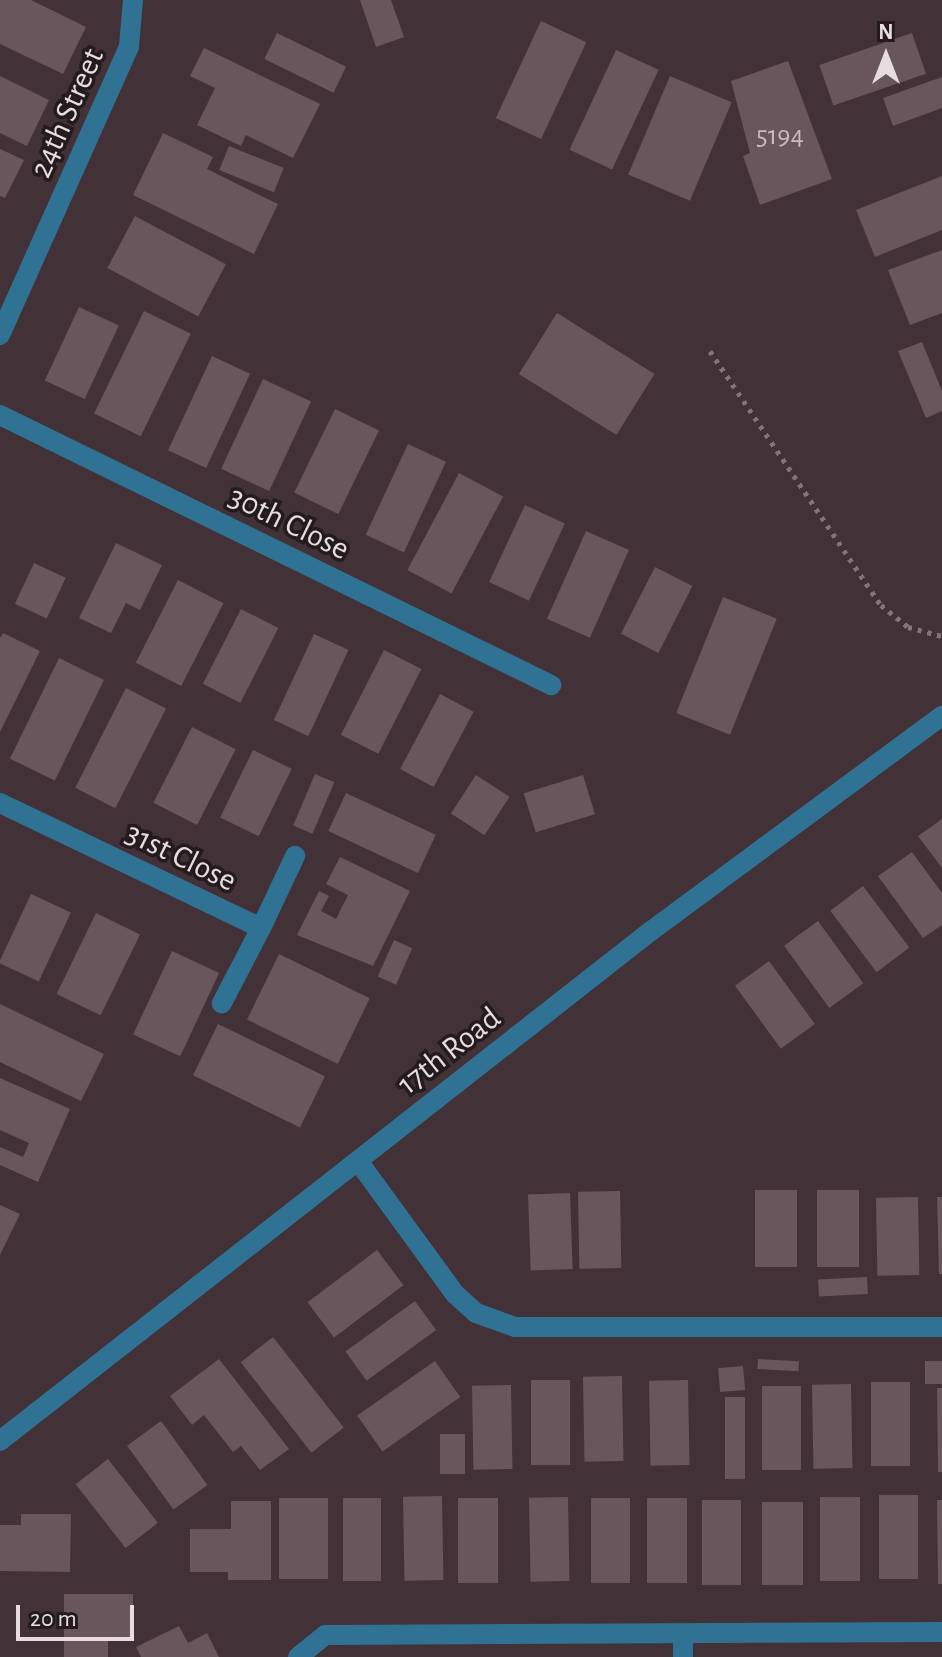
<!DOCTYPE html>
<html>
<head>
<meta charset="utf-8">
<style>
  body { margin:0 }
  #map { position:relative; width:942px; height:1657px; overflow:hidden; background:#423136; font-family:"Alegreya Sans",sans-serif }
  div>[style] { position:absolute }
  .building>* { inset:0; background:#69565c; transform-origin:0 0 }
  .path>* { height:5px; margin-top:-2.5px; transform-origin:0; background:repeating-linear-gradient(90deg,#837479 0 4px,transparent 0 10px) }
  .minor>* { height:20px; margin:-10px; padding:0 10px; transform-origin:10px; border-radius:10px; background:#307293 }
  .tertiary>* { height:20px; margin:-10px; padding:0 10px; transform-origin:10px; border-radius:10px; background:#307293 }
  span { translate:-50% -50%; white-space:nowrap; text-align:center; line-height:1.15; -webkit-text-stroke:7px #231b1e; paint-order:stroke }
  .number-label { font-size:28px; color:#c8babf }
  .number-label span { -webkit-text-stroke-width:0 }
  .street-label { font-size:32px; color:#e8dce0 }
  .north { position:absolute; left:846px; top:16px; width:80px; height:80px; -webkit-text-stroke:6px #231b1e; paint-order:stroke; rotate:0deg; font-size:22px; font-weight:700; line-height:32px; text-align:center; color:#e8dce0 }
  .north::after { content:''; display:block; margin:auto; width:28px; height:36px; background:#e8dce0; clip-path:polygon(50% 0,100% 100%,50% 72%,0 100%) }
  .scale { position:absolute; left:16px; top:1605px; width:118px; height:36px; box-sizing:border-box; border:4px solid #e8dce0; border-top:0; padding-left:10px; font-size:24px; line-height:28px; white-space:nowrap; color:#e8dce0; -webkit-text-stroke:6px #231b1e; paint-order:stroke }
</style>
</head>
<body>
<div id="map">
  <div class="building">
    <i style="clip-path:polygon(0 0,31px 0,86px 27px,63px 74px,0 44px)"></i>
    <i style="clip-path:polygon(360px 0,391px 0,404px 37px,376px 47px)"></i>
    <i style="left:541px;top:21px;width:50px;height:107px;rotate:25deg"></i>
    <i style="left:277px;top:33px;width:77px;height:29px;rotate:26deg"></i>
    <i style="left:912px;top:33px;width:43px;height:98px;rotate:71deg"></i>
    <i style="clip-path:polygon(204px 48px,320px 104px,293px 158px,246px 135px,241px 146px,197px 125px,215px 88px,190px 76px)"></i>
    <i style="left:616px;top:50px;width:47px;height:110px;rotate:25deg"></i>
    <i style="clip-path:polygon(788px 61px,832px 179px,760px 205px,743px 156px,750px 153px,731px 81px)"></i>
    <i style="clip-path:polygon(0 76px,49px 100px,27px 146px,0 133px)"></i>
    <i style="left:670px;top:76px;width:67px;height:107px;rotate:23deg"></i>
    <i style="clip-path:polygon(942px 77px,942px 108px,893px 126px,883px 98px)"></i>
    <i style="clip-path:polygon(163px 133px,213px 157px,207px 169px,278px 204px,254px 254px,133px 195px)"></i>
    <i style="left:229px;top:146px;width:59px;height:26px;rotate:22deg"></i>
    <i style="clip-path:polygon(0 149px,24px 160px,5px 198px,0 196px)"></i>
    <i style="clip-path:polygon(942px 176px,942px 230px,875px 257px,856px 210px)"></i>
    <i style="left:135px;top:216px;width:103px;height:59px;rotate:28deg"></i>
    <i style="clip-path:polygon(942px 250px,942px 313px,910px 325px,888px 270px)"></i>
    <i style="left:79px;top:307px;width:44px;height:81px;rotate:25deg"></i>
    <i style="left:144px;top:311px;width:52px;height:114px;rotate:26deg"></i>
    <i style="left:557px;top:313px;width:115px;height:72px;rotate:32deg"></i>
    <i style="clip-path:polygon(922px 342px,942px 391px,942px 411px,926px 418px,898px 351px)"></i>
    <i style="left:212px;top:356px;width:42px;height:104px;rotate:25deg"></i>
    <i style="left:263px;top:379px;width:53px;height:99px;rotate:25deg"></i>
    <i style="left:335px;top:409px;width:49px;height:93px;rotate:26deg"></i>
    <i style="left:408px;top:444px;width:42px;height:100px;rotate:25deg"></i>
    <i style="left:459px;top:473px;width:50px;height:110px;rotate:28deg"></i>
    <i style="left:525px;top:505px;width:44px;height:85px;rotate:25deg"></i>
    <i style="left:586px;top:531px;width:47px;height:96px;rotate:24deg"></i>
    <i style="clip-path:polygon(116px 543px,162px 565px,140px 610px,126px 603px,111px 633px,79px 618px)"></i>
    <i style="left:34px;top:563px;width:35px;height:45px;rotate:25deg"></i>
    <i style="left:655px;top:567px;width:42px;height:75px;rotate:27deg"></i>
    <i style="left:178px;top:580px;width:51px;height:93px;rotate:27deg"></i>
    <i style="left:723px;top:597px;width:58px;height:125px;rotate:22deg"></i>
    <i style="left:241px;top:609px;width:42px;height:84px;rotate:27deg"></i>
    <i style="clip-path:polygon(3px 633px,40px 651px,0 732px,0 638px)"></i>
    <i style="left:314px;top:634px;width:38px;height:95px;rotate:25deg"></i>
    <i style="left:384px;top:650px;width:42px;height:95px;rotate:27deg"></i>
    <i style="left:59px;top:658px;width:50px;height:112px;rotate:26deg"></i>
    <i style="left:126px;top:688px;width:45px;height:112px;rotate:27deg"></i>
    <i style="left:440px;top:694px;width:38px;height:85px;rotate:28deg"></i>
    <i style="left:192px;top:727px;width:49px;height:85px;rotate:27deg"></i>
    <i style="left:253px;top:750px;width:43px;height:75px;rotate:26deg"></i>
    <i style="left:315px;top:774px;width:21px;height:56px;rotate:23deg"></i>
    <i style="left:476px;top:775px;width:40px;height:46px;rotate:33deg"></i>
    <i style="left:583px;top:775px;width:41px;height:62px;rotate:73deg"></i>
    <i style="left:346px;top:793px;width:99px;height:42px;rotate:25deg"></i>
    <i style="clip-path:polygon(942px 819px,942px 868px,918px 836px)"></i>
    <i style="clip-path:polygon(912px 852px,942px 893px,942px 925px,923px 938px,878px 876px)"></i>
    <i style="clip-path:polygon(340px 857px,410px 891px,373px 966px,297px 935px,319px 891px,329px 896px,321px 911px,336px 919px,348px 895px,326px 884px)"></i>
    <i style="left:863px;top:886px;width:77px;height:41px;rotate:53deg"></i>
    <i style="left:31px;top:894px;width:44px;height:76px;rotate:25deg"></i>
    <i style="left:96px;top:913px;width:49px;height:90px;rotate:26deg"></i>
    <i style="left:818px;top:921px;width:77px;height:42px;rotate:54deg"></i>
    <i style="left:394px;top:940px;width:20px;height:40px;rotate:24deg"></i>
    <i style="left:172px;top:951px;width:52px;height:92px;rotate:25deg"></i>
    <i style="left:279px;top:954px;width:101px;height:73px;rotate:26deg"></i>
    <i style="left:769px;top:961px;width:78px;height:42px;rotate:54deg"></i>
    <i style="clip-path:polygon(0 1004px,104px 1054px,81px 1101px,0 1062px)"></i>
    <i style="left:218px;top:1024px;width:119px;height:57px;rotate:26deg"></i>
    <i style="clip-path:polygon(0 1078px,70px 1109px,38px 1182px,0 1165px,0 1147px,23px 1157px,29px 1143px,0 1130px)"></i>
    <i style="left:755px;top:1190px;width:42px;height:77px"></i>
    <i style="left:817px;top:1190px;width:42px;height:77px"></i>
    <i style="left:620px;top:1191px;width:77px;height:42px;rotate:89deg"></i>
    <i style="left:570px;top:1193px;width:76px;height:42px;rotate:88deg"></i>
    <i style="left:918px;top:1197px;width:78px;height:42px;rotate:89deg"></i>
    <i style="clip-path:polygon(937px 1197px,942px 1197px,942px 1274px,939px 1274px)"></i>
    <i style="clip-path:polygon(0 1205px,20px 1214px,0 1255px)"></i>
    <i style="left:377px;top:1250px;width:44px;height:87px;rotate:53deg"></i>
    <i style="left:867px;top:1277px;width:17px;height:49px;rotate:87deg"></i>
    <i style="left:415px;top:1301px;width:36px;height:86px;rotate:54deg"></i>
    <i style="left:273px;top:1337px;width:115px;height:41px;rotate:52deg"></i>
    <i style="clip-path:polygon(219px 1359px,289px 1449px,260px 1470px,241px 1446px,233px 1452px,204px 1415px,192px 1425px,170px 1396px)"></i>
    <i style="left:758px;top:1359px;width:41px;height:10px;rotate:3deg"></i>
    <i style="left:435px;top:1361px;width:44px;height:95px;rotate:55deg"></i>
    <i style="left:925px;top:1361px;width:17px;height:23px"></i>
    <i style="left:743px;top:1366px;width:24px;height:25px;rotate:85deg"></i>
    <i style="left:622px;top:1376px;width:85px;height:39px;rotate:89deg"></i>
    <i style="left:531px;top:1380px;width:39px;height:85px"></i>
    <i style="left:688px;top:1380px;width:85px;height:39px;rotate:89deg"></i>
    <i style="left:871px;top:1382px;width:39px;height:84px"></i>
    <i style="left:851px;top:1384px;width:84px;height:39px;rotate:89deg"></i>
    <i style="left:511px;top:1385px;width:84px;height:39px;rotate:89deg"></i>
    <i style="left:762px;top:1386px;width:39px;height:84px"></i>
    <i style="clip-path:polygon(937px 1388px,942px 1388px,942px 1472px,938px 1472px)"></i>
    <i style="left:725px;top:1397px;width:20px;height:82px"></i>
    <i style="left:161px;top:1421px;width:79px;height:42px;rotate:54deg"></i>
    <i style="left:440px;top:1434px;width:25px;height:40px"></i>
    <i style="left:108px;top:1459px;width:81px;height:41px;rotate:52deg"></i>
    <i style="left:879px;top:1495px;width:39px;height:84px"></i>
    <i style="left:442px;top:1496px;width:84px;height:39px;rotate:89deg"></i>
    <i style="left:568px;top:1497px;width:84px;height:39px;rotate:89deg"></i>
    <i style="left:820px;top:1497px;width:40px;height:84px"></i>
    <i style="left:279px;top:1498px;width:49px;height:81px"></i>
    <i style="left:343px;top:1498px;width:38px;height:83px"></i>
    <i style="left:458px;top:1498px;width:40px;height:85px"></i>
    <i style="left:591px;top:1498px;width:39px;height:85px"></i>
    <i style="left:647px;top:1498px;width:40px;height:85px"></i>
    <i style="left:702px;top:1500px;width:39px;height:85px"></i>
    <i style="clip-path:polygon(937px 1500px,942px 1500px,942px 1584px,938px 1584px)"></i>
    <i style="clip-path:polygon(231px 1501px,271px 1501px,271px 1580px,228px 1580px,228px 1572px,190px 1572px,190px 1529px,231px 1529px)"></i>
    <i style="left:762px;top:1502px;width:41px;height:83px"></i>
    <i style="clip-path:polygon(21px 1514px,71px 1514px,70px 1572px,0 1571px,0 1525px,21px 1525px)"></i>
    <i style="clip-path:polygon(64px 1594px,133px 1594px,133px 1637px,108px 1637px,108px 1657px,64px 1657px)"></i>
    <i style="clip-path:polygon(179px 1626px,188px 1643px,207px 1633px,219px 1657px,141px 1657px,136px 1647px)"></i>
  </div>
  <div class="path">
    <i style="left:710px;top:351px;width:306px;rotate:56.1deg"></i>
    <i style="left:881px;top:605px;width:35px;rotate:39deg"></i>
    <i style="left:908px;top:627px;width:35px;rotate:15deg"></i>
  </div>
  <div class="minor">
    <i style="left:0;top:335px;width:316px;rotate:-65.9deg"></i>
    <i style="left:129px;top:46px;width:46px;rotate:-85deg"></i>
    <i style="left:0;top:415px;width:614px;rotate:26.11deg"></i>
    <i style="left:0;top:803px;width:289px;rotate:25.6deg"></i>
    <i style="left:261px;top:928px;width:85px;rotate:117.5deg"></i>
    <i style="left:261px;top:928px;width:80px;rotate:-64.7deg"></i>
    <i style="left:358px;top:1161px;width:165px;rotate:53.9deg"></i>
    <i style="left:455px;top:1294px;width:28px;rotate:42deg"></i>
    <i style="left:476px;top:1313px;width:41px;rotate:19.7deg"></i>
    <i style="left:515px;top:1327px;width:427px"></i>
    <i style="left:298px;top:1657px;width:35px;rotate:-39deg"></i>
    <i style="left:325px;top:1635px;width:617px;rotate:-0.28deg"></i>
    <i style="left:683px;top:1657px;width:23px;rotate:-90deg"></i>
  </div>
  <div class="tertiary">
    <i style="left:0;top:1441px;width:827px;rotate:-38.08deg"></i>
    <i style="left:651px;top:931px;width:362px;rotate:-36.5deg"></i>
  </div>
  <div class="number-label">
    <span style="left:780px;top:136px">5194</span>
  </div>
  <div class="street-label">
    <span style="left:67px;top:113px;rotate:-66deg">24th Street</span>
    <span style="left:289px;top:523px;rotate:26deg">30th Close</span>
    <span style="left:181px;top:857px;rotate:26deg">31st Close</span>
    <span style="left:449px;top:1051px;rotate:-38deg">17th Road</span>
  </div>
  <div class="north">N</div>
  <div class="scale">20 m</div>
</div>
</body>
</html>
